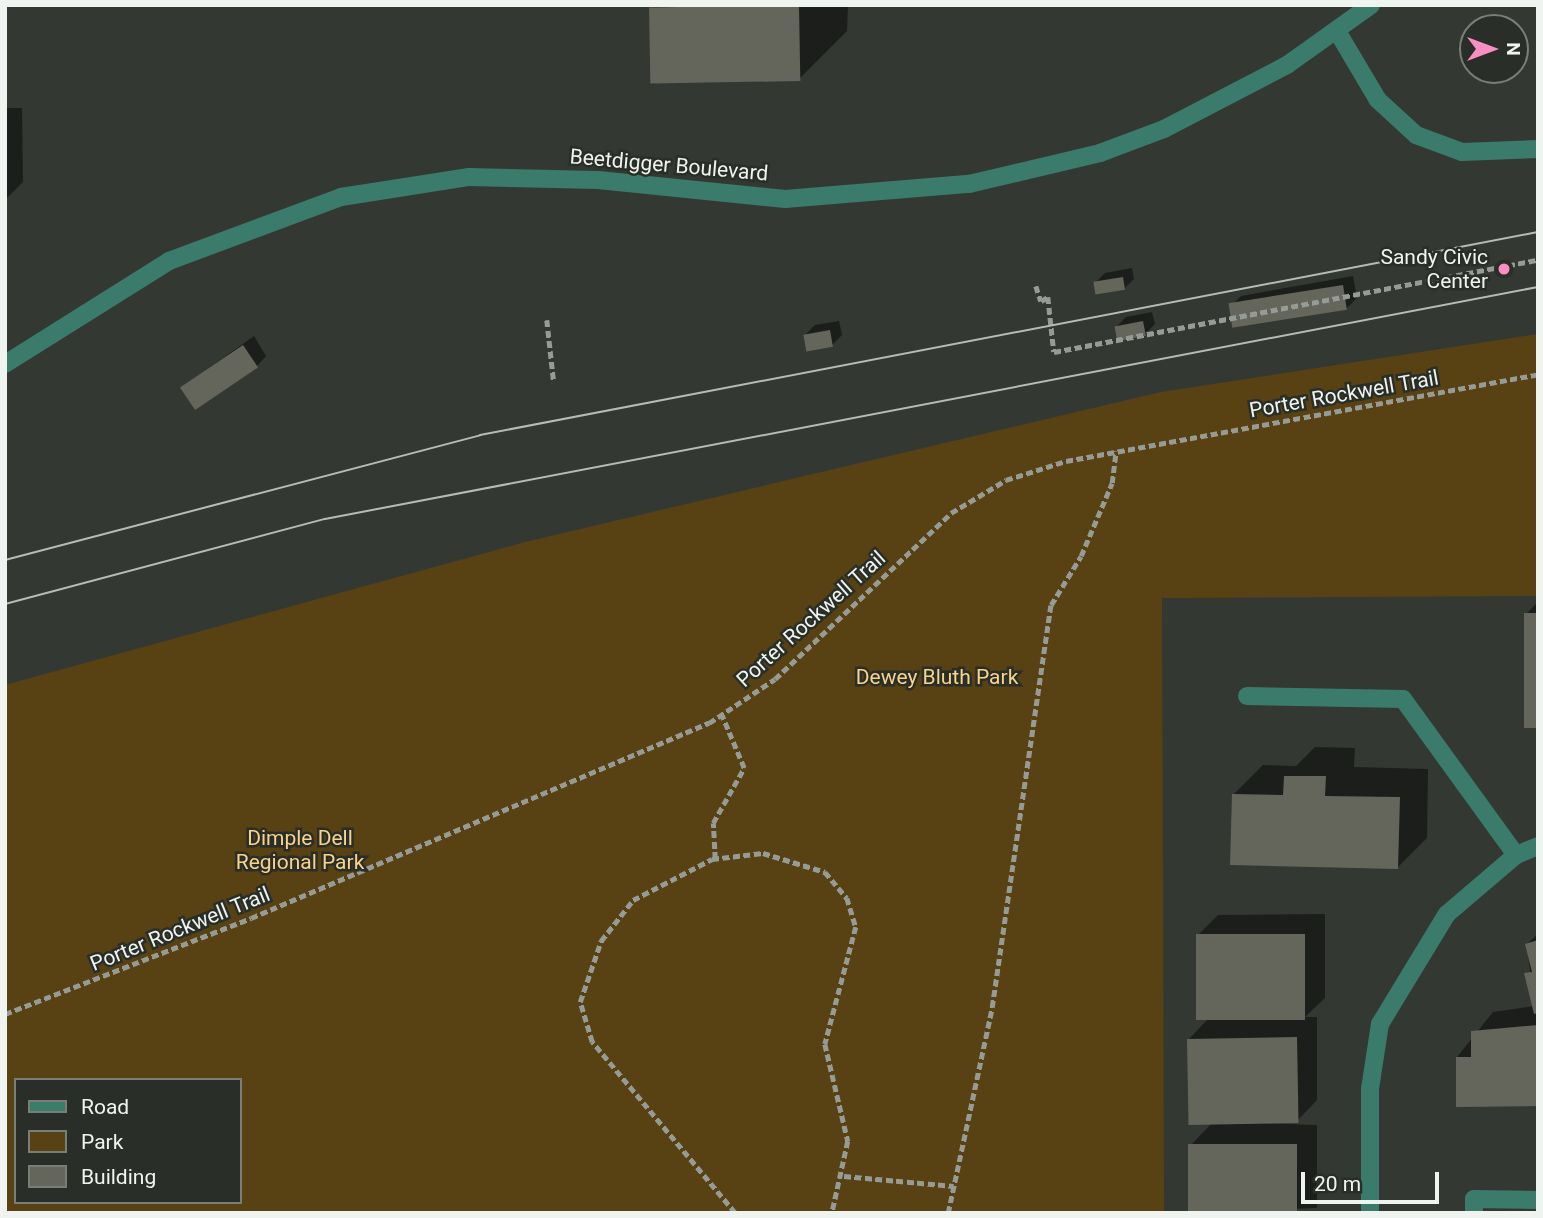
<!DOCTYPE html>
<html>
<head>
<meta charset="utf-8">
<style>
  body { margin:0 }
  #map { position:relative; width:1543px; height:1218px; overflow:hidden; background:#333932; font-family:Roboto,sans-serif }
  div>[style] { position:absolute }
  .green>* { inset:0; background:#584214 }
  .shadow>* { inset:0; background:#0007 }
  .building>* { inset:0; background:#64665c; transform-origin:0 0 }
  .path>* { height:4.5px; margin-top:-2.25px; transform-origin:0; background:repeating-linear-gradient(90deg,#969b96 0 7px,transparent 0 10.5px) }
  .service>* { height:18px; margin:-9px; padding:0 9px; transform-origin:9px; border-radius:9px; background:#3b7b6b }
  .minor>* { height:18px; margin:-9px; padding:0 9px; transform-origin:9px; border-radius:9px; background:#3b7b6b }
  .tram>* { height:2px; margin:-1px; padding:0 1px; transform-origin:1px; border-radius:1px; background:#b7bbb6 }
  .dots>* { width:19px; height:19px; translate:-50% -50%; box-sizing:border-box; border:4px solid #292f28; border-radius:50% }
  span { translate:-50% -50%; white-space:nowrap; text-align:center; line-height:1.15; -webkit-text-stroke:5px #292f28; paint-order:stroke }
  .street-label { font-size:21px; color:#f0f4f0 }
  .poi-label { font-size:21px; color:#f0f4f0 }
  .right { translate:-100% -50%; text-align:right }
  .park-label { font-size:21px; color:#fad289 }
  .frame { position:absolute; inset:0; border:7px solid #f0f4f0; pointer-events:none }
  .legend { position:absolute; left:14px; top:1078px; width:228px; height:126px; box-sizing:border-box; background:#292f28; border:2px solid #797e78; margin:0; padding:9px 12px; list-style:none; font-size:21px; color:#f0f4f0 }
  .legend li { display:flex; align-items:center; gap:14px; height:35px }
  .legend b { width:35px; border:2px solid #797e78 }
  .north { position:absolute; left:1459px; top:14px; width:70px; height:70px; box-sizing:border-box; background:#292f28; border:2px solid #797e78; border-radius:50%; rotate:90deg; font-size:19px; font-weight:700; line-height:28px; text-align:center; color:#f0f4f0 }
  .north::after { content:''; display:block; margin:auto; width:24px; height:32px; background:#fb8fc4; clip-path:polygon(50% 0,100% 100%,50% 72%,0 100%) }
  .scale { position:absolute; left:1301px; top:1172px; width:138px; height:32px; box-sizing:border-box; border:4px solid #f0f4f0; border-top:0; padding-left:9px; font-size:21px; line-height:24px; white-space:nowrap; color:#f0f4f0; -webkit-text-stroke:5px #292f28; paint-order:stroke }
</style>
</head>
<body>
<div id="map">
  <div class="green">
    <i style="clip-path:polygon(evenodd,1538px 334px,1538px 596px,1162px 598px,1164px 1213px,5px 1213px,5px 685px,525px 542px,1161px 392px,1538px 334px,16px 1080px,240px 1080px,240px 1202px,16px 1202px,16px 1080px)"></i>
  </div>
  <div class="shadow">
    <i style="clip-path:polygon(848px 5px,847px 31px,799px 79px,651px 6px)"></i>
    <i style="clip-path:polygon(5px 108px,22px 108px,23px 182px,5px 200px)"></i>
    <i style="clip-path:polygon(1132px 268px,1134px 279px,1124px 289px,1095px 283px,1105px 273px)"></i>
    <i style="clip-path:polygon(1353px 276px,1357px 298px,1347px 308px,1231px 306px,1241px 296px)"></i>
    <i style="clip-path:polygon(1152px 312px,1155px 324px,1145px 334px,1116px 327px,1126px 317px)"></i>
    <i style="clip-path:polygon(839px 321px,842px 335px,832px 345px,805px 335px,815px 325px)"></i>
    <i style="clip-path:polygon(254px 336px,266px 356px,257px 366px,182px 387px)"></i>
    <i style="clip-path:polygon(1538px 602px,1538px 726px,1526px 614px)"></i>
    <i style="clip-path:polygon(1315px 747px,1355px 748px,1354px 767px,1428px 769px,1427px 838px,1397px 868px,1233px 795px,1263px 765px,1296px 766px)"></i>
    <i style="clip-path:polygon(1325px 914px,1325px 998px,1305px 1017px,1317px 1017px,1317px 1100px,1297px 1121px,1226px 1122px,1317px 1125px,1317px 1208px,1190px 1213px,1190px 1146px,1213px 1122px,1189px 1039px,1208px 1019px,1197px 936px,1218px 915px)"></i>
    <i style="clip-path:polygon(1538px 934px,1538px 1105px,1457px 1057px,1493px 1012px,1534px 1006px,1527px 944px)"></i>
  </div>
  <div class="building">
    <i style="left:799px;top:5px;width:76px;height:150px;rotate:89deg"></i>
    <i style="left:1123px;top:277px;width:13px;height:30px;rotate:81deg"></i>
    <i style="left:1343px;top:285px;width:25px;height:116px;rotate:81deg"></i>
    <i style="left:1143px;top:321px;width:15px;height:29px;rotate:79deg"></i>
    <i style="left:830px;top:330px;width:17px;height:27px;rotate:80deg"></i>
    <i style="left:243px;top:345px;width:27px;height:76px;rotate:56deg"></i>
    <i style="left:1524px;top:613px;width:14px;height:115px"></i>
    <i style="clip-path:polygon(1284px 776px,1326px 776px,1325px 796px,1400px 797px,1398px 869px,1230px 865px,1232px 794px,1283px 795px)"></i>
    <i style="left:1305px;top:934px;width:86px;height:109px;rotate:90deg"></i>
    <i style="clip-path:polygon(1538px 940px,1538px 1013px,1534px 1014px,1524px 973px,1532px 972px,1525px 944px)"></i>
    <i style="clip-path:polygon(1538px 1025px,1538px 1106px,1456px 1107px,1456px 1057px,1471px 1057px,1471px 1031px)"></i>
    <i style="left:1297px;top:1037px;width:86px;height:110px;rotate:89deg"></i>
    <i style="left:1297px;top:1144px;width:69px;height:109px;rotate:90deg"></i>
  </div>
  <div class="path">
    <i style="left:1036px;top:286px;width:16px;rotate:72deg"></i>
    <i style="left:1041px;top:301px;width:8px;rotate:-30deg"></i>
    <i style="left:1048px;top:297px;width:55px;rotate:83.8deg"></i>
    <i style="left:1054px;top:352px;width:493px;rotate:-10.8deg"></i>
    <i style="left:547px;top:320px;width:63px;rotate:83.7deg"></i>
    <i style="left:715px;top:859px;width:36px;rotate:-93deg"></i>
    <i style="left:713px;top:823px;width:63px;rotate:-60.6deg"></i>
    <i style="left:744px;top:768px;width:56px;rotate:-112.9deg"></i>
    <i style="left:5px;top:1014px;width:264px;rotate:-21.3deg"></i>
    <i style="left:251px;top:918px;width:498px;rotate:-23.1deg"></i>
    <i style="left:709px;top:723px;width:79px;rotate:-33.7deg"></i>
    <i style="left:775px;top:679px;width:242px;rotate:-43.3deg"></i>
    <i style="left:951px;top:513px;width:64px;rotate:-31deg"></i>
    <i style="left:1006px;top:480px;width:63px;rotate:-17.6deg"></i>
    <i style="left:1066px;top:461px;width:480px;rotate:-10.4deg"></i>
    <i style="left:844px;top:1176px;width:110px;rotate:5.2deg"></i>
    <i style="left:735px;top:1213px;width:223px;rotate:-129.9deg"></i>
    <i style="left:592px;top:1042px;width:42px;rotate:-106.7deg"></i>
    <i style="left:580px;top:1002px;width:65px;rotate:-71deg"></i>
    <i style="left:601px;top:941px;width:52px;rotate:-52deg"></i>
    <i style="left:633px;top:900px;width:89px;rotate:-27.4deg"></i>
    <i style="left:712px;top:859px;width:51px;rotate:-6.7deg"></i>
    <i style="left:763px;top:853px;width:65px;rotate:17deg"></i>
    <i style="left:825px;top:872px;width:34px;rotate:50deg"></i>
    <i style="left:847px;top:898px;width:30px;rotate:73deg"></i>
    <i style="left:856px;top:927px;width:121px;rotate:104.8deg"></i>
    <i style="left:825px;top:1044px;width:100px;rotate:76.7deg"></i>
    <i style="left:848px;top:1141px;width:74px;rotate:102.5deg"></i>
    <i style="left:948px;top:1213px;width:211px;rotate:-77.9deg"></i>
    <i style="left:992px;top:1007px;width:406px;rotate:-81.7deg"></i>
    <i style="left:1051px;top:605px;width:57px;rotate:-58.5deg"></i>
    <i style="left:1081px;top:556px;width:79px;rotate:-67deg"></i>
    <i style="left:1112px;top:483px;width:32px;rotate:-83deg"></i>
  </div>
  <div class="service">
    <i style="left:1337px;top:31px;width:80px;rotate:59.3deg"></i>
    <i style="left:1378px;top:100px;width:52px;rotate:42.6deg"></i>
    <i style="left:1416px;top:135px;width:49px;rotate:20.3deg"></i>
    <i style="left:1462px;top:152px;width:76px;rotate:-2.3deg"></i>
    <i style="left:1247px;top:696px;width:156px;rotate:1.1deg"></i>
    <i style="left:1403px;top:699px;width:193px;rotate:54.1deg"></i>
    <i style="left:1474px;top:1213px;width:14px;rotate:-90deg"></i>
    <i style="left:1474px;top:1199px;width:64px;rotate:0.9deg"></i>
  </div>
  <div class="minor">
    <i style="left:5px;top:364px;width:194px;rotate:-32.1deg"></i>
    <i style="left:169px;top:261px;width:184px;rotate:-20.4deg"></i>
    <i style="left:341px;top:197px;width:130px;rotate:-8.9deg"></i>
    <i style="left:469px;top:177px;width:129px;rotate:1.3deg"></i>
    <i style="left:598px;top:180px;width:188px;rotate:5.8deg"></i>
    <i style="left:785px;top:199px;width:185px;rotate:-4.7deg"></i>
    <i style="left:969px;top:184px;width:135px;rotate:-13.3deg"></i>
    <i style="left:1100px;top:153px;width:68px;rotate:-20.6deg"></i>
    <i style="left:1164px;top:129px;width:139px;rotate:-27.5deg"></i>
    <i style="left:1287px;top:65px;width:103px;rotate:-35.5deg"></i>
    <i style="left:1370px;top:1213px;width:124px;rotate:-90deg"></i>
    <i style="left:1370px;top:1089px;width:66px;rotate:-81.3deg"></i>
    <i style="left:1380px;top:1024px;width:129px;rotate:-58.7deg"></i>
    <i style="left:1447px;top:914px;width:91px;rotate:-40.5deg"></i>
    <i style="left:1516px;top:855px;width:24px;rotate:-22deg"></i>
  </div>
  <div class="tram">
    <i style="left:5px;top:560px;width:491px;rotate:-14.7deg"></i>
    <i style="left:480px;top:435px;width:1077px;rotate:-10.86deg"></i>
    <i style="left:5px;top:604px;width:331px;rotate:-14.9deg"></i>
    <i style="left:325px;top:519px;width:1235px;rotate:-10.83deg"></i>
  </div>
  <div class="dots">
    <i style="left:1504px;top:269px;background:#fb8fc4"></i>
  </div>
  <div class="street-label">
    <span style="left:669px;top:165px;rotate:5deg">Beetdigger Boulevard</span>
    <span style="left:1344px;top:394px;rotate:-10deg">Porter Rockwell Trail</span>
    <span style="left:811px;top:619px;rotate:-42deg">Porter Rockwell Trail</span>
    <span style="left:180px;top:929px;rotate:-22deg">Porter Rockwell Trail</span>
  </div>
  <div class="poi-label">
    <span class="right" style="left:1488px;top:269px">Sandy Civic<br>Center</span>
  </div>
  <div class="park-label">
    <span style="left:937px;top:677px">Dewey Bluth Park</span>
    <span style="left:300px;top:850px">Dimple Dell<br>Regional Park</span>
  </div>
  <div class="frame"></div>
  <ul class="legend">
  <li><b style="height:9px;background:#3b7b6b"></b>Road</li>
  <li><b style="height:19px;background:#584214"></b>Park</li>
  <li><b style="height:19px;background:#64665c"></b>Building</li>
  </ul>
  <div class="north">N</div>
  <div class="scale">20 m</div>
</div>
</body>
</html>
